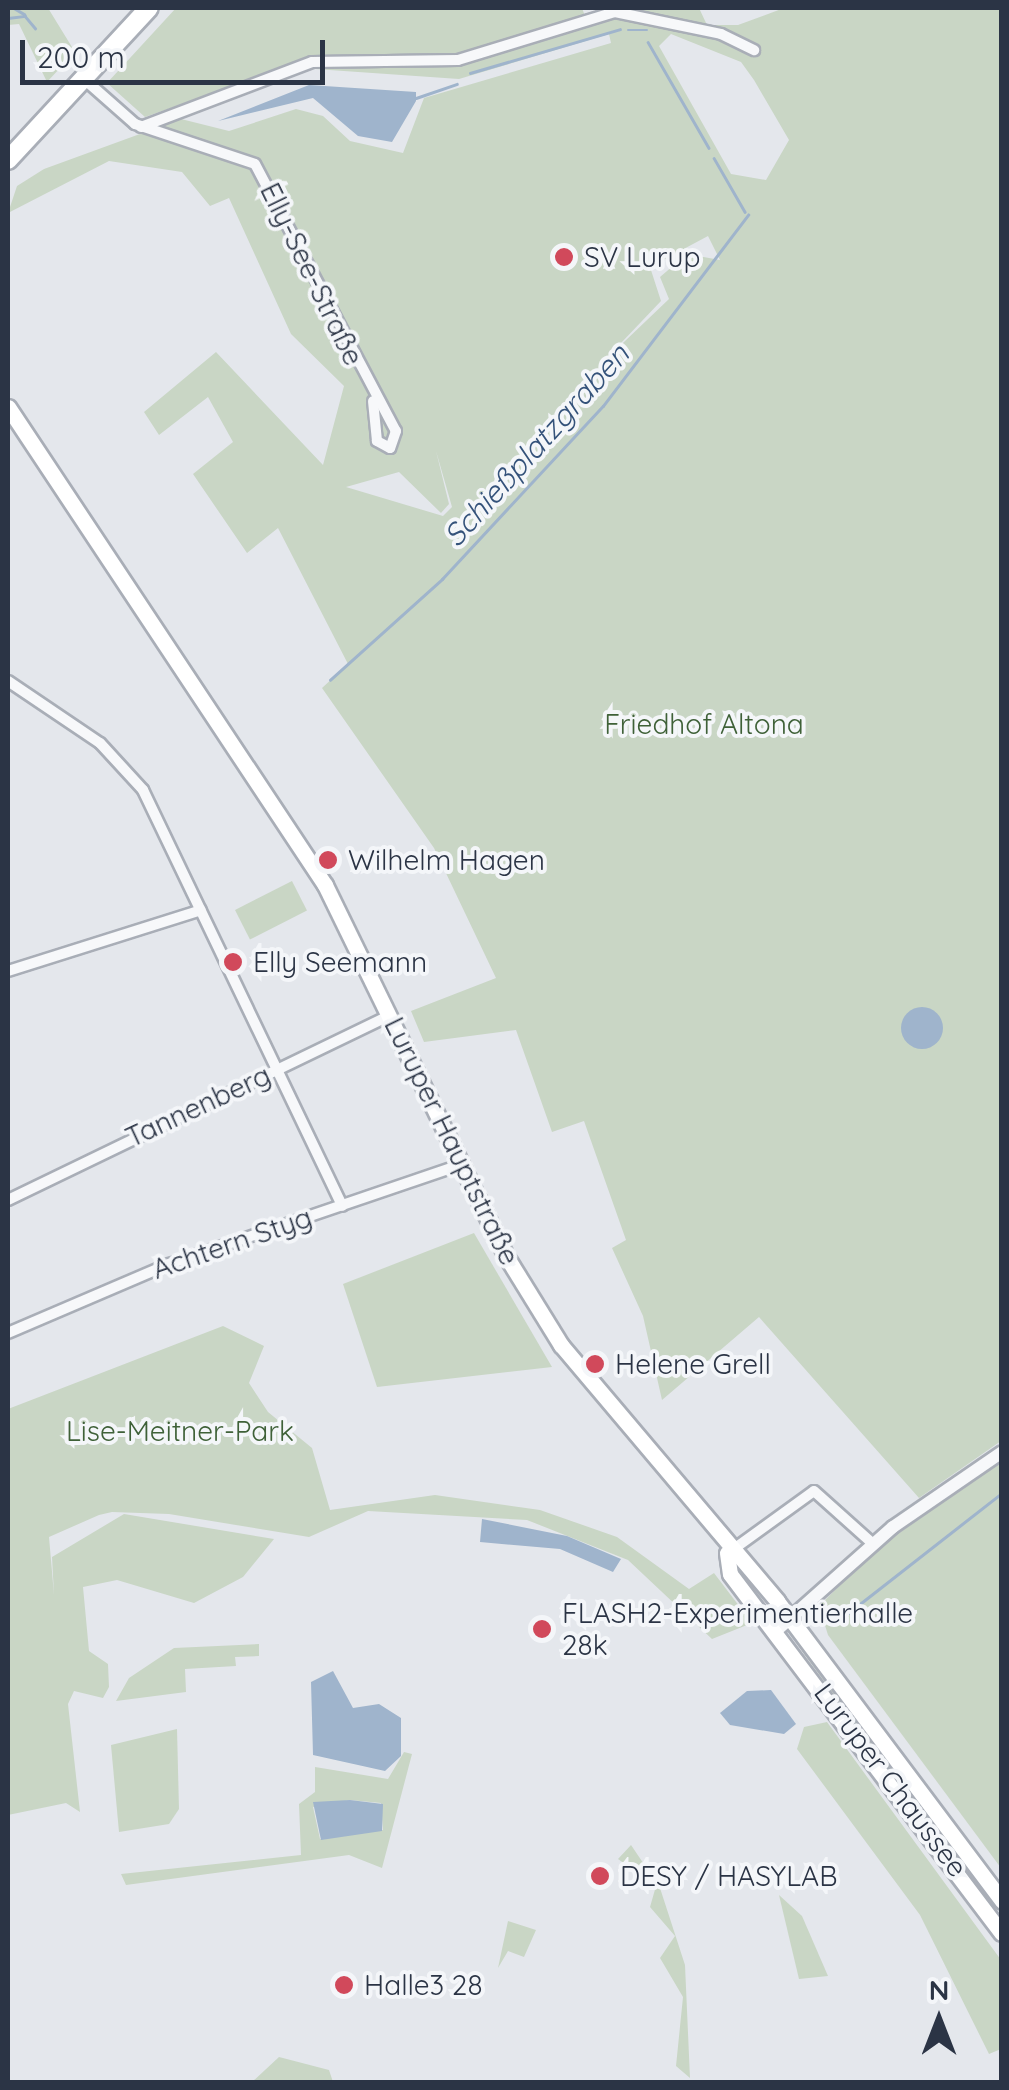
<!DOCTYPE html>
<html>
<head>
<meta charset="utf-8">
<style>
  body { margin:0 }
  #map { position:relative; width:1009px; height:2090px; overflow:hidden; background:#e4e7ec; font-family:Quicksand,sans-serif }
  div>[style] { position:absolute }
  .green>* { inset:0; background:#c9d6c5; transform-origin:0 0 }
  .water>* { inset:0; background:#9fb4cc }
  .round { border-radius:50% }
  .stream>* { height:2.5px; margin:-1.25px; padding:0 1.25px; transform-origin:1.25px; border-radius:1.25px; background:#9fb4cc }
  .roads { filter:drop-shadow(2px 0 #a9aeb7) drop-shadow(-2px 0 #a9aeb7) drop-shadow(0 2px #a9aeb7) drop-shadow(0 -2px #a9aeb7) }
  .minor>* { height:10px; margin:-5px; padding:0 5px; transform-origin:5px; border-radius:5px; background:#f7f8fa }
  .tertiary>* { height:12px; margin:-6px; padding:0 6px; transform-origin:6px; border-radius:6px; background:#f7f8fa }
  .secondary>* { height:15px; margin:-7.5px; padding:0 7.5px; transform-origin:7.5px; border-radius:7.5px; background:#fff }
  .primary>* { height:18px; margin:-9px; padding:0 9px; transform-origin:9px; border-radius:9px; background:#fff }
  .dots>* { width:28px; height:28px; translate:-50% -50%; box-sizing:border-box; border:5px solid #f4f6f9; border-radius:50% }
  span { translate:-50% -50%; white-space:nowrap; text-align:center; line-height:1.15; -webkit-text-stroke:8px #f4f6f9; paint-order:stroke }
  .poi-label { font-size:28px; color:#2b3445 }
  .left { translate:0 -50%; text-align:left }
  .street-label { font-size:28px; color:#2b3445 }
  .park-label { font-size:28px; color:#3f6138 }
  .water-label { font-size:30px; color:#34527a; font-style:italic }
  .frame { position:absolute; inset:0; border:10px solid #2b3445; pointer-events:none }
  .north { position:absolute; left:889px; top:1970px; width:100px; height:100px; -webkit-text-stroke:8px #f4f6f9; paint-order:stroke; rotate:0deg; font-size:28px; font-weight:700; line-height:40px; text-align:center; color:#2b3445 }
  .north::after { content:''; display:block; margin:auto; width:35px; height:45px; background:#2b3445; clip-path:polygon(50% 0,100% 100%,50% 72%,0 100%) }
  .scale { position:absolute; left:20px; top:40px; width:305px; height:45px; box-sizing:border-box; border:5px solid #2b3445; border-top:0; padding-left:12px; font-size:30px; line-height:35px; white-space:nowrap; color:#2b3445; -webkit-text-stroke:8px #f4f6f9; paint-order:stroke }
</style>
</head>
<body>
<div id="map">
  <div class="green">
    <i style="clip-path:polygon(8px 8px,48px 8px,75px 52px,47px 82px,19px 24px,8px 25px)"></i>
    <i style="clip-path:polygon(176px 8px,582px 8px,586px 19px,456px 59px,313px 58px,145px 117px,107px 83px)"></i>
    <i style="clip-path:polygon(evenodd,613px 8px,699px 8px,707px 25px,738px 25px,784px 8px,1001px 8px,1001px 1441px,919px 1498px,759px 1317px,662px 1400px,643px 1316px,612px 1248px,626px 1240px,584px 1121px,552px 1132px,516px 1030px,424px 1042px,411px 1011px,496px 978px,434px 848px,322px 688px,348px 664px,278px 528px,247px 553px,193px 474px,233px 442px,208px 397px,159px 435px,144px 412px,216px 352px,323px 465px,344px 386px,291px 334px,229px 198px,210px 206px,182px 172px,109px 161px,8px 213px,17px 186px,44px 169px,181px 119px,229px 131px,296px 109px,323px 116px,350px 141px,403px 153px,424px 98px,611px 43px,609px 34px,459px 79px,315px 69px,459px 66px,611px 19px,613px 8px,671px 34px,741px 62px,754px 80px,789px 140px,766px 180px,731px 174px,659px 46px,671px 34px,613px 8px,708px 236px,720px 260px,687px 254px,660px 277px,669px 299px,602px 363px,661px 301px,650px 267px,708px 236px,613px 8px,436px 451px,452px 507px,443px 516px,346px 487px,399px 472px,441px 513px,449px 504px,436px 451px)"></i>
    <i style="left:292px;top:881px;width:33px;height:64px;rotate:63deg"></i>
    <i style="clip-path:polygon(474px 1233px,552px 1367px,377px 1387px,343px 1284px)"></i>
    <i style="clip-path:polygon(223px 1326px,264px 1346px,249px 1383px,268px 1412px,312px 1448px,330px 1510px,435px 1495px,540px 1510px,617px 1537px,689px 1589px,714px 1573px,752px 1623px,712px 1639px,628px 1560px,527px 1520px,368px 1511px,309px 1537px,169px 1514px,112px 1512px,99px 1515px,49px 1537px,54px 1595px,52px 1557px,124px 1514px,274px 1539px,243px 1577px,194px 1603px,117px 1580px,83px 1587px,89px 1651px,108px 1664px,109px 1687px,103px 1698px,74px 1691px,68px 1704px,80px 1812px,66px 1803px,8px 1815px,8px 1409px)"></i>
    <i style="clip-path:polygon(1001px 1459px,1001px 1868px,828px 1635px,819px 1606px,873px 1552px)"></i>
    <i style="clip-path:polygon(259px 1644px,259px 1656px,235px 1657px,236px 1666px,185px 1669px,186px 1692px,116px 1701px,129px 1678px,174px 1648px)"></i>
    <i style="clip-path:polygon(805px 1648px,988px 1890px,1001px 1924px,802px 1651px)"></i>
    <i style="clip-path:polygon(827px 1722px,1001px 1960px,1001px 2049px,989px 2054px,920px 1915px,797px 1749px,804px 1727px)"></i>
    <i style="clip-path:polygon(177px 1729px,179px 1809px,169px 1824px,119px 1832px,111px 1745px)"></i>
    <i style="clip-path:polygon(evenodd,404px 1752px,412px 1754px,382px 1868px,349px 1855px,126px 1885px,121px 1874px,301px 1855px,299px 1804px,315px 1792px,315px 1767px,388px 1779px,404px 1752px,350px 1800px,381px 1803px,383px 1830px,320px 1839px,313px 1807px,350px 1800px)"></i>
    <i style="clip-path:polygon(631px 1845px,660px 1888px,685px 1965px,690px 2078px,676px 2066px,683px 1997px,660px 1958px,675px 1936px,650px 1907px,656px 1886px,618px 1859px)"></i>
    <i style="clip-path:polygon(779px 1895px,802px 1916px,828px 1976px,799px 1979px)"></i>
    <i style="clip-path:polygon(508px 1921px,536px 1930px,524px 1957px,508px 1951px,498px 1968px)"></i>
    <i style="clip-path:polygon(279px 2057px,329px 2070px,333px 2082px,252px 2082px)"></i>
  </div>
  <div class="water">
    <i style="clip-path:polygon(309px 85px,416px 92px,416px 101px,392px 142px,358px 136px,313px 98px,218px 121px)"></i>
    <i class="round" style="left:901px;top:1007px;width:42px;height:42px"></i>
    <i style="clip-path:polygon(482px 1519px,567px 1536px,621px 1559px,613px 1572px,560px 1549px,480px 1542px)"></i>
    <i style="clip-path:polygon(333px 1671px,353px 1708px,379px 1704px,401px 1718px,401px 1756px,385px 1771px,313px 1755px,311px 1682px)"></i>
    <i style="clip-path:polygon(771px 1690px,796px 1724px,784px 1734px,730px 1725px,720px 1713px,747px 1691px)"></i>
    <i style="clip-path:polygon(350px 1800px,383px 1804px,382px 1831px,321px 1840px,313px 1802px)"></i>
  </div>
  <div class="stream">
    <i style="left:14px;top:8px;width:12px;rotate:31deg"></i>
    <i style="left:8px;top:18px;width:17px;rotate:-7deg"></i>
    <i style="left:25px;top:16px;width:16px;rotate:50deg"></i>
    <i style="left:628px;top:30px;width:19px"></i>
    <i style="left:648px;top:42px;width:122px;rotate:60.1deg"></i>
    <i style="left:470px;top:73px;width:156px;rotate:-16.3deg"></i>
    <i style="left:416px;top:98px;width:43px;rotate:-18.9deg"></i>
    <i style="left:714px;top:158px;width:62px;rotate:60.1deg"></i>
    <i style="left:330px;top:680px;width:151px;rotate:-42deg"></i>
    <i style="left:442px;top:579px;width:236px;rotate:-47.1deg"></i>
    <i style="left:603px;top:406px;width:240px;rotate:-52.8deg"></i>
    <i style="left:838px;top:1621px;width:208px;rotate:-38deg"></i>
  </div>
  <div class="roads">
    <div class="minor">
      <i style="left:84px;top:79px;width:68px;rotate:41.4deg"></i>
      <i style="left:135px;top:124px;width:126px;rotate:18.4deg"></i>
      <i style="left:255px;top:164px;width:302px;rotate:62.2deg"></i>
      <i style="left:396px;top:431px;width:18px;rotate:109deg"></i>
      <i style="left:390px;top:448px;width:15px;rotate:-152deg"></i>
      <i style="left:377px;top:441px;width:40px;rotate:-95.7deg"></i>
      <i style="left:141px;top:127px;width:183px;rotate:-20.8deg"></i>
      <i style="left:312px;top:62px;width:146px;rotate:-0.8deg"></i>
      <i style="left:458px;top:60px;width:164px;rotate:-17deg"></i>
      <i style="left:615px;top:12px;width:108px;rotate:11.7deg"></i>
      <i style="left:721px;top:34px;width:37px;rotate:26deg"></i>
      <i style="left:8px;top:681px;width:111px;rotate:34deg"></i>
      <i style="left:100px;top:743px;width:64px;rotate:47.5deg"></i>
      <i style="left:143px;top:790px;width:461px;rotate:64.4deg"></i>
      <i style="left:8px;top:971px;width:202px;rotate:-17.5deg"></i>
      <i style="left:8px;top:1200px;width:425px;rotate:-25.8deg"></i>
      <i style="left:8px;top:1333px;width:175px;rotate:-23.2deg"></i>
      <i style="left:169px;top:1264px;width:310px;rotate:-18.8deg"></i>
      <i style="left:731px;top:1551px;width:102px;rotate:-35.9deg"></i>
      <i style="left:814px;top:1491px;width:78px;rotate:41.9deg"></i>
    </div>
    <div class="tertiary">
      <i style="left:777px;top:1630px;width:155px;rotate:-41.6deg"></i>
      <i style="left:893px;top:1527px;width:132px;rotate:-34.5deg"></i>
    </div>
    <div class="secondary">
      <i style="left:8px;top:407px;width:574px;rotate:56.45deg"></i>
      <i style="left:325px;top:885px;width:413px;rotate:64deg"></i>
      <i style="left:506px;top:1256px;width:105px;rotate:58.3deg"></i>
      <i style="left:561px;top:1345px;width:335px;rotate:49.8deg"></i>
      <i style="left:777px;top:1601px;width:375px;rotate:53.1deg"></i>
      <i style="left:727px;top:1553px;width:21px;rotate:82deg"></i>
      <i style="left:730px;top:1574px;width:450px;rotate:52.9deg"></i>
    </div>
    <div class="primary">
      <i style="left:8px;top:160px;width:207px;rotate:-47.2deg"></i>
    </div>
  </div>
  <div class="dots">
    <i style="left:564px;top:257px;background:#d1495b"></i>
    <i style="left:328px;top:860px;background:#d1495b"></i>
    <i style="left:233px;top:962px;background:#d1495b"></i>
    <i style="left:595px;top:1364px;background:#d1495b"></i>
    <i style="left:542px;top:1629px;background:#d1495b"></i>
    <i style="left:600px;top:1876px;background:#d1495b"></i>
    <i style="left:344px;top:1985px;background:#d1495b"></i>
  </div>
  <div class="poi-label">
    <span class="left" style="left:584px;top:257px">SV Lurup</span>
    <span class="left" style="left:348px;top:860px">Wilhelm Hagen</span>
    <span class="left" style="left:253px;top:962px">Elly Seemann</span>
    <span class="left" style="left:615px;top:1364px">Helene Grell</span>
    <span class="left" style="left:562px;top:1629px">FLASH2-Experimentierhalle<br>28k</span>
    <span class="left" style="left:620px;top:1876px">DESY / HASYLAB</span>
    <span class="left" style="left:364px;top:1985px">Halle3 28</span>
  </div>
  <div class="street-label">
    <span style="left:312px;top:274px;rotate:64deg">Elly-See-Straße</span>
    <span style="left:198px;top:1106px;rotate:-25deg">Tannenberg</span>
    <span style="left:452px;top:1141px;rotate:64deg">Luruper Hauptstraße</span>
    <span style="left:232px;top:1243px;rotate:-19deg">Achtern Styg</span>
    <span style="left:891px;top:1780px;rotate:53deg">Luruper Chaussee</span>
  </div>
  <div class="park-label">
    <span style="left:704px;top:724px">Friedhof Altona</span>
    <span style="left:180px;top:1431px">Lise-Meitner-Park</span>
  </div>
  <div class="water-label">
    <span style="left:536px;top:445px;rotate:-48deg">Schießplatzgraben</span>
  </div>
  <div class="frame"></div>
  <div class="north">N</div>
  <div class="scale">200 m</div>
</div>
</body>
</html>
